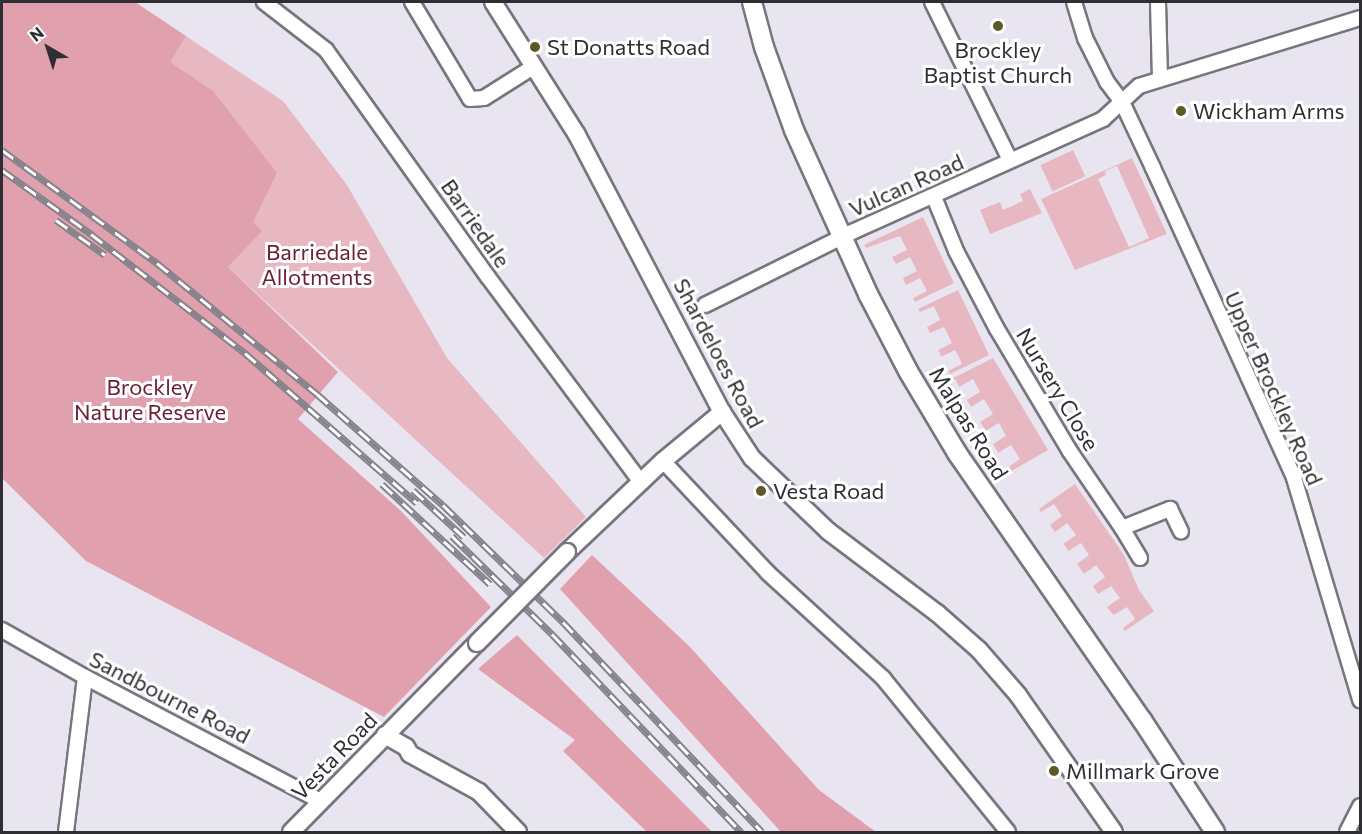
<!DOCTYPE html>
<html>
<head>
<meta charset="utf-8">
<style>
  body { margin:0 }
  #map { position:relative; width:1362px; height:834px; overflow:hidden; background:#e8e5f0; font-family:Commissioner,sans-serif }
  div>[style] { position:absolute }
  .green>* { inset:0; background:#e8b8c2; transform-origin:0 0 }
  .forest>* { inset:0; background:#e1a0ad }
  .roads { filter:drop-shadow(2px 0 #78757f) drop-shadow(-2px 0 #78757f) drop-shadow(0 2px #78757f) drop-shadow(0 -2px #78757f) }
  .minor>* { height:14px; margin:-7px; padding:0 7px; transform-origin:7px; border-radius:7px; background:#fff }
  .tertiary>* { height:16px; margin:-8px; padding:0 8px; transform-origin:8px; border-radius:8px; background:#fff }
  .secondary>* { height:18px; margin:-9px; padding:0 9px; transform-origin:9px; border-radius:9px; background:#fff }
  .rail>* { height:7px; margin-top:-3.5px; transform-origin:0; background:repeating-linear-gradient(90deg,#fff 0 14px,#84828a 0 28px); box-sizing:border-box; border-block:2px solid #84828a }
  .bridges { filter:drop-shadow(2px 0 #78757f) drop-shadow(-2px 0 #78757f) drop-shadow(0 2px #78757f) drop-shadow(0 -2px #78757f) }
  .tertiary-bridge>* { height:16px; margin:-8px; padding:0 8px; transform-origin:8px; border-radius:8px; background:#fff }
  .dots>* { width:16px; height:16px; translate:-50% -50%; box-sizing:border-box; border:3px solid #fff; border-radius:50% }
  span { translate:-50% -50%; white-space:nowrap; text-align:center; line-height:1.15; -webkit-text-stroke:6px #fff; paint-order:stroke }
  .poi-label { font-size:22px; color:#2f2e32 }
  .left { translate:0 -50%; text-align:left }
  .street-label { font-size:22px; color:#2f2e32 }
  .park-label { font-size:22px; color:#6c2037 }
  .frame { position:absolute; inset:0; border:3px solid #2f2e32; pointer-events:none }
  .north { position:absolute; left:18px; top:18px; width:60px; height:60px; -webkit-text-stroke:4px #fff; paint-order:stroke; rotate:321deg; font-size:16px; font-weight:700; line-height:24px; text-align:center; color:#2f2e32 }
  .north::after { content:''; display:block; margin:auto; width:21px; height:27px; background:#2f2e32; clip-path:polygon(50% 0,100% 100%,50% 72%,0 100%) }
</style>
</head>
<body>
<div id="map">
  <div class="green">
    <i style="clip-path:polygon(186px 36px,283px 101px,347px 185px,447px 358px,586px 517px,544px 558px,228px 267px,261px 231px,253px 222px,169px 62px)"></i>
    <i style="left:1073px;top:150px;width:29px;height:36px;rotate:65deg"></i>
    <i style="clip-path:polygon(evenodd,1132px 158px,1167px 234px,1075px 270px,1041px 199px,1132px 158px,1117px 166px,1149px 238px,1129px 247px,1098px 179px,1106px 175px,1105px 171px,1117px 166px)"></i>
    <i style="clip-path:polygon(1030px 189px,1042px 213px,990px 234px,980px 210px,1000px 202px,1003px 210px,1014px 205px,1023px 201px,1020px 194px)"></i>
    <i style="clip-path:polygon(923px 217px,954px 283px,915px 302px,913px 298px,927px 291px,920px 278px,906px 285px,904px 281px,903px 278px,917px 271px,910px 257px,896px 264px,892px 257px,907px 250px,900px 236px,866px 248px,864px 245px)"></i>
    <i style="clip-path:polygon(958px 290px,989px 355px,950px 374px,948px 371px,962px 364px,959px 357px,955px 350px,941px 357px,940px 353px,938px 350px,952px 343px,944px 327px,930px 333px,927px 327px,940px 320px,934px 306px,920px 312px,918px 309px)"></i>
    <i style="clip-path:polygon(993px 358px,1048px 450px,1010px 472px,1007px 468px,1020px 459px,1011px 445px,998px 453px,993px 444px,1006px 436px,999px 423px,985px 431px,983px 427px,980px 422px,993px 414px,984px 399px,971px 407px,967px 400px,980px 392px,973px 379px,959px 387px,956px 380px,937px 391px,935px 387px)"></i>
    <i style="clip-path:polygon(1075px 484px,1124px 555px,1139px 590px,1154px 611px,1125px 631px,1123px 628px,1135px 619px,1127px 607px,1114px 615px,1109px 610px,1107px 607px,1120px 598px,1111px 586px,1098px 594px,1093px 586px,1105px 577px,1096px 565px,1084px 574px,1077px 564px,1089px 555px,1081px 543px,1068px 551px,1066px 547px,1063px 544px,1076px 535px,1067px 523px,1055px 532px,1052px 528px,1050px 525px,1062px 516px,1054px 504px,1041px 512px,1039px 509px)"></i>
  </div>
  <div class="forest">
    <i style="clip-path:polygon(2px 2px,135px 2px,186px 36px,170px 62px,213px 91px,277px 173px,253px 222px,262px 231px,228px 267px,338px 372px,298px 419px,401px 511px,491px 607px,384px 717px,86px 561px,2px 478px)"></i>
    <i style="clip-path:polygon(592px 555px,689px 646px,819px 790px,876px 832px,781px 832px,560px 589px)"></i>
    <i style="clip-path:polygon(517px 635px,712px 832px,647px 832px,563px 751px,575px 740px,478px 669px)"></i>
  </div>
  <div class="roads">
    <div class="minor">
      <i style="left:264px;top:2px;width:78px;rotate:37.7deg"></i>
      <i style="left:326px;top:50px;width:279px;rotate:54.5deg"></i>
      <i style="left:488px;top:277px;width:256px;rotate:53.3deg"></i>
      <i style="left:412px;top:2px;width:113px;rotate:59.1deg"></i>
      <i style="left:470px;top:99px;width:14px;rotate:-4deg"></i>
      <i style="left:484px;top:98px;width:58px;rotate:-32.3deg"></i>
      <i style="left:932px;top:2px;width:176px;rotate:63.7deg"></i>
      <i style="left:1074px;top:2px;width:38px;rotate:73deg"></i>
      <i style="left:1085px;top:38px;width:49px;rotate:63.4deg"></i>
      <i style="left:1107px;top:82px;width:25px;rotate:53deg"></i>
      <i style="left:1122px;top:102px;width:73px;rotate:64.8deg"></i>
      <i style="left:1153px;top:168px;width:341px;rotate:65.5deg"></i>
      <i style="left:1294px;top:478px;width:232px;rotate:73.4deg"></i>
      <i style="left:1158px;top:2px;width:76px;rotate:88.5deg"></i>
      <i style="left:934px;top:197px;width:58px;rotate:67.8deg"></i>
      <i style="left:956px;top:251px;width:88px;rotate:62.3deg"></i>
      <i style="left:997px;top:329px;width:141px;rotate:59.2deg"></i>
      <i style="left:1069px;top:450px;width:94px;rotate:55.8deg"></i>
      <i style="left:1122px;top:528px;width:52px;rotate:-21.6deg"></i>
      <i style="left:1170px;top:509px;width:25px;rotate:64deg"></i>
      <i style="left:705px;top:305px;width:164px;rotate:-26.4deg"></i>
      <i style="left:852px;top:232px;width:275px;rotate:-24.2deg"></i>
      <i style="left:1103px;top:119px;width:49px;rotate:-42.5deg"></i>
      <i style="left:1139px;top:86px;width:231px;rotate:-17.1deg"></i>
      <i style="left:663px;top:461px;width:154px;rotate:46.8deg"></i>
      <i style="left:768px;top:573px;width:156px;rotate:42.4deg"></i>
      <i style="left:883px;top:678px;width:198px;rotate:50.9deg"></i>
      <i style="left:1122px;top:528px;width:35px;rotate:59deg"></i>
      <i style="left:2px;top:630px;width:95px;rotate:29.5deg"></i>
      <i style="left:85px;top:677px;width:266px;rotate:27.8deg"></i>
      <i style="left:66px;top:832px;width:156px;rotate:-83deg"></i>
      <i style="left:1347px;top:832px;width:29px;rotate:-63deg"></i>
    </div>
    <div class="tertiary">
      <i style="left:493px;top:2px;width:157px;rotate:57.7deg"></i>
      <i style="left:577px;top:135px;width:313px;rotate:62.4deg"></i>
      <i style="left:722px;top:412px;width:55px;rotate:56.9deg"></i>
      <i style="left:752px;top:458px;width:105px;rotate:43.8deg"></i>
      <i style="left:828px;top:531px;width:136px;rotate:37deg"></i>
      <i style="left:937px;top:613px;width:56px;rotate:41.4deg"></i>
      <i style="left:979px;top:650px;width:60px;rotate:49.1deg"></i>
      <i style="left:1018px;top:695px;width:167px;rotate:55deg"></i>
      <i style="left:567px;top:552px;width:132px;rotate:-43.5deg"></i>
      <i style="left:663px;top:461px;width:77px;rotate:-39.7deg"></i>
      <i style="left:385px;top:735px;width:24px;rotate:30deg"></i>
      <i style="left:406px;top:747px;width:8px;rotate:60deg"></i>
      <i style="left:410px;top:754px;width:79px;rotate:28.8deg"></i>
      <i style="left:479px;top:792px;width:56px;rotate:45.7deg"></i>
      <i style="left:291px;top:832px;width:265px;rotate:-45.5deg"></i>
    </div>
    <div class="secondary">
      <i style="left:752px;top:2px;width:47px;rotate:75.1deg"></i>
      <i style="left:764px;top:47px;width:88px;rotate:70.1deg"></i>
      <i style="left:794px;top:130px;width:180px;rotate:65.7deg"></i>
      <i style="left:868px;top:294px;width:87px;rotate:62.5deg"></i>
      <i style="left:908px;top:371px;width:96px;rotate:59.1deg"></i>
      <i style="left:957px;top:453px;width:325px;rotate:55.3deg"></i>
      <i style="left:1142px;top:720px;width:134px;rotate:56.9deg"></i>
    </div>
  </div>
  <div class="rail">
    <i style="left:2px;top:150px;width:192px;rotate:36.1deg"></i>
    <i style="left:157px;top:263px;width:207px;rotate:39.3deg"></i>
    <i style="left:317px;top:394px;width:168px;rotate:41.4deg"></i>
    <i style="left:443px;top:505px;width:168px;rotate:44.3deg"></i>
    <i style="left:563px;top:622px;width:289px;rotate:46.5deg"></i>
    <i style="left:2px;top:170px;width:110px;rotate:35.7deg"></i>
    <i style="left:91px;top:234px;width:195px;rotate:37.7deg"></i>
    <i style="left:245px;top:353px;width:228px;rotate:41.1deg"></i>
    <i style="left:56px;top:220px;width:60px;rotate:35.5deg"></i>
    <i style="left:382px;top:484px;width:147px;rotate:42.8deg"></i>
    <i style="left:413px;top:490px;width:69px;rotate:42.7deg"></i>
    <i style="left:452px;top:536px;width:140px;rotate:44.4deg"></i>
    <i style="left:552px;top:634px;width:274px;rotate:46.3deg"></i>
  </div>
  <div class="bridges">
    <div class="tertiary-bridge">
      <i style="left:477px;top:643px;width:128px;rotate:-45.3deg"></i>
    </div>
  </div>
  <div class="dots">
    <i style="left:998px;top:26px;background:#5d5824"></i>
    <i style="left:535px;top:47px;background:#5d5824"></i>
    <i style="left:1181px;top:111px;background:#5d5824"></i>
    <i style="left:761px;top:491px;background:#5d5824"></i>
    <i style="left:1054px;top:771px;background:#5d5824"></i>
  </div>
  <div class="poi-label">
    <span class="left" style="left:547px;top:47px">St Donatts Road</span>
    <span style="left:998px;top:62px">Brockley<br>Baptist Church</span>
    <span class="left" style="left:1193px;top:111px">Wickham Arms</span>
    <span class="left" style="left:773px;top:491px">Vesta Road</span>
    <span class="left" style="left:1066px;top:771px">Millmark Grove</span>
  </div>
  <div class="street-label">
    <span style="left:906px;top:185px;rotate:-24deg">Vulcan Road</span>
    <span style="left:476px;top:223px;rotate:55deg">Barriedale</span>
    <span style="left:719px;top:353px;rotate:62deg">Shardeloes Road</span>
    <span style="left:1274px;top:388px;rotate:66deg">Upper Brockley Road</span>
    <span style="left:1058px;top:389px;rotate:59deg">Nursery Close</span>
    <span style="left:969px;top:423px;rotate:58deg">Malpas Road</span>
    <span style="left:170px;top:697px;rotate:27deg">Sandbourne Road</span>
    <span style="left:334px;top:756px;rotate:-46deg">Vesta Road</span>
  </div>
  <div class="park-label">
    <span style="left:317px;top:264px">Barriedale<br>Allotments</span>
    <span style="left:150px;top:399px">Brockley<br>Nature Reserve</span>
  </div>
  <div class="frame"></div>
  <div class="north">N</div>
</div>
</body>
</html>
